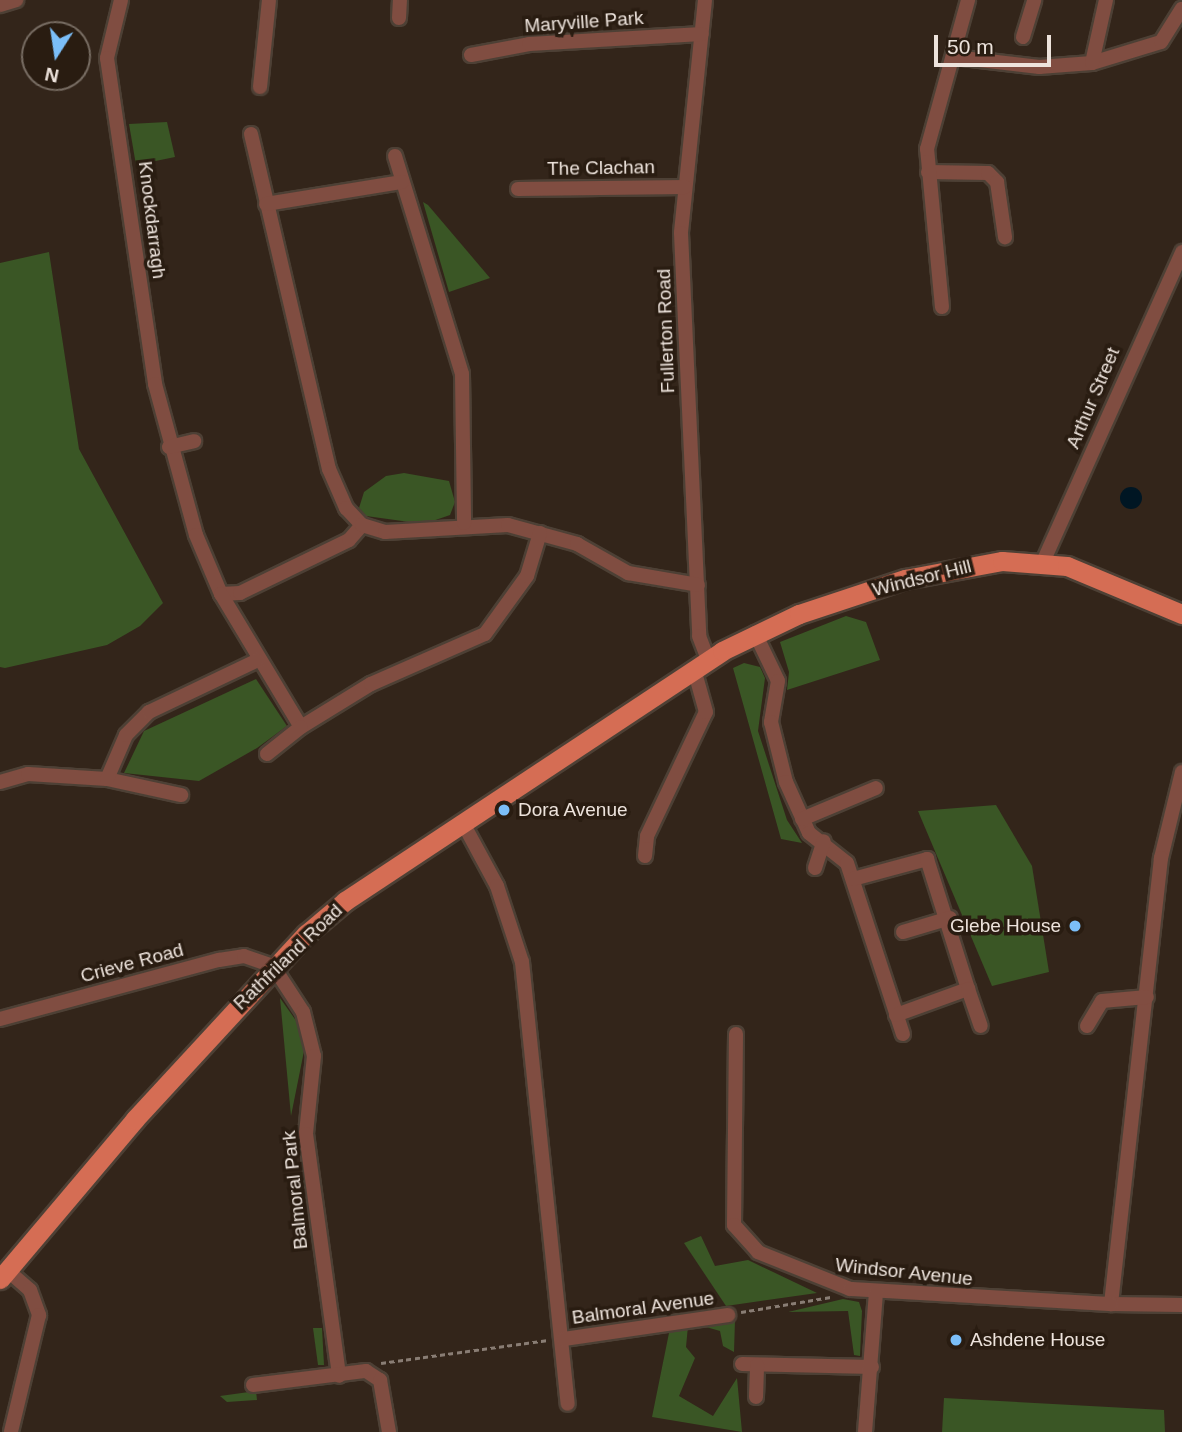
<!DOCTYPE html>
<html>
<head>
<meta charset="utf-8">
<style>
  body { margin:0 }
  #map { position:relative; width:1182px; height:1432px; overflow:hidden; background:#33251a; font-family:Helvetica,sans-serif }
  div>[style] { position:absolute }
  .green>* { inset:0; background:#3a5625 }
  .water>* { inset:0; background:#001623 }
  .round { border-radius:50% }
  .path>* { height:2.5px; margin-top:-1.25px; transform-origin:0; background:repeating-linear-gradient(90deg,#897d74 0 5px,transparent 0 8.5px) }
  .roads { filter:drop-shadow(2px 0 #4d4035) drop-shadow(-2px 0 #4d4035) drop-shadow(0 2px #4d4035) drop-shadow(0 -2px #4d4035) }
  .minor>* { height:14px; margin:-7px; padding:0 7px; transform-origin:7px; border-radius:7px; background:#804d41 }
  .major>* { height:19px; margin:-9.5px; padding:0 9.5px; transform-origin:9.5px; border-radius:9.5px; background:#d56d54 }
  .dots>* { width:19px; height:19px; translate:-50% -50%; box-sizing:border-box; border:4px solid #291c11; border-radius:50% }
  span { translate:-50% -50%; white-space:nowrap; text-align:center; line-height:1.15; -webkit-text-stroke:7px #291c11; paint-order:stroke }
  .street-label { font-size:19px; color:#ede3dc }
  .poi-label { font-size:19px; color:#ede3dc }
  .left { translate:0 -50%; text-align:left }
  .right { translate:-100% -50%; text-align:right }
  .north { position:absolute; left:21px; top:21px; width:70px; height:70px; box-sizing:border-box; background:#291c11; border:2px solid #776c62; border-radius:50%; rotate:192deg; font-size:19px; font-weight:700; line-height:28px; text-align:center; color:#ede3dc }
  .north::after { content:''; display:block; margin:auto; width:24px; height:32px; background:#7bbef8; clip-path:polygon(50% 0,100% 100%,50% 72%,0 100%) }
  .scale { position:absolute; left:934px; top:35px; width:117px; height:32px; box-sizing:border-box; border:4px solid #ede3dc; border-top:0; padding-left:9px; font-size:21px; line-height:24px; white-space:nowrap; color:#ede3dc; -webkit-text-stroke:5px #291c11; paint-order:stroke }
</style>
</head>
<body>
<div id="map">
  <div class="green">
    <i style="clip-path:polygon(167px 122px,175px 157px,136px 165px,129px 124px)"></i>
    <i style="clip-path:polygon(423px 202px,428px 205px,490px 278px,449px 292px)"></i>
    <i style="clip-path:polygon(49px 252px,79px 449px,163px 603px,140px 626px,107px 645px,5px 668px,0 667px,0 263px)"></i>
    <i style="clip-path:polygon(404px 473px,449px 481px,455px 502px,450px 515px,424px 524px,366px 516px,359px 508px,364px 492px,386px 476px)"></i>
    <i style="clip-path:polygon(846px 616px,866px 622px,880px 660px,787px 690px,789px 672px,780px 642px)"></i>
    <i style="clip-path:polygon(744px 663px,760px 667px,765px 678px,758px 731px,787px 820px,802px 843px,781px 839px,733px 668px)"></i>
    <i style="clip-path:polygon(256px 679px,287px 726px,257px 748px,199px 781px,124px 773px,144px 731px)"></i>
    <i style="clip-path:polygon(996px 805px,1032px 866px,1049px 972px,992px 986px,918px 811px)"></i>
    <i style="clip-path:polygon(280px 998px,297px 1022px,304px 1051px,291px 1116px)"></i>
    <i style="clip-path:polygon(701px 1236px,715px 1266px,748px 1260px,817px 1293px,726px 1306px,684px 1243px)"></i>
    <i style="clip-path:polygon(843px 1299px,859px 1302px,862px 1311px,860px 1356px,854px 1355px,848px 1311px,788px 1312px)"></i>
    <i style="clip-path:polygon(735px 1320px,734px 1352px,723px 1346px,720px 1331px,706px 1327px)"></i>
    <i style="clip-path:polygon(688px 1326px,686px 1347px,695px 1358px,679px 1396px,713px 1416px,737px 1378px,742px 1432px,652px 1417px,670px 1328px)"></i>
    <i style="clip-path:polygon(313px 1328px,322px 1328px,324px 1365px,318px 1365px)"></i>
    <i style="clip-path:polygon(256px 1391px,257px 1400px,227px 1402px,220px 1396px)"></i>
    <i style="clip-path:polygon(944px 1398px,1164px 1410px,1165px 1432px,942px 1432px)"></i>
  </div>
  <div class="water">
    <i class="round" style="left:1120px;top:487px;width:22px;height:22px"></i>
  </div>
  <div class="path">
    <i style="left:741px;top:1312px;width:91px;rotate:-9.5deg"></i>
    <i style="left:381px;top:1363px;width:169px;rotate:-7.8deg"></i>
  </div>
  <div class="roads">
    <div class="minor">
      <i style="left:121px;top:0;width:60px;rotate:103.6deg"></i>
      <i style="left:107px;top:58px;width:330px;rotate:81.6deg"></i>
      <i style="left:155px;top:384px;width:156px;rotate:74.8deg"></i>
      <i style="left:196px;top:535px;width:64px;rotate:67deg"></i>
      <i style="left:221px;top:594px;width:19px;rotate:-3deg"></i>
      <i style="left:240px;top:593px;width:121px;rotate:-25.9deg"></i>
      <i style="left:349px;top:540px;width:20px;rotate:-49deg"></i>
      <i style="left:705px;top:0;width:234px;rotate:95.9deg"></i>
      <i style="left:681px;top:233px;width:403px;rotate:87.4deg"></i>
      <i style="left:699px;top:636px;width:26px;rotate:69deg"></i>
      <i style="left:0;top:5px;width:17px;rotate:-17deg"></i>
      <i style="left:399px;top:18px;width:18px;rotate:-87deg"></i>
      <i style="left:1023px;top:37px;width:39px;rotate:-73deg"></i>
      <i style="left:471px;top:55px;width:59px;rotate:-10.7deg"></i>
      <i style="left:529px;top:44px;width:173px;rotate:-3.3deg"></i>
      <i style="left:954px;top:57px;width:86px;rotate:6.7deg"></i>
      <i style="left:1039px;top:67px;width:53px;rotate:-4.3deg"></i>
      <i style="left:1092px;top:63px;width:72px;rotate:-16.9deg"></i>
      <i style="left:1161px;top:42px;width:39px;rotate:-58deg"></i>
      <i style="left:1092px;top:63px;width:65px;rotate:-77.5deg"></i>
      <i style="left:260px;top:87px;width:87px;rotate:-84.1deg"></i>
      <i style="left:251px;top:134px;width:344px;rotate:76.9deg"></i>
      <i style="left:329px;top:469px;width:43px;rotate:66.4deg"></i>
      <i style="left:346px;top:508px;width:23px;rotate:47deg"></i>
      <i style="left:362px;top:525px;width:24px;rotate:17deg"></i>
      <i style="left:385px;top:532px;width:123px;rotate:-3.3deg"></i>
      <i style="left:508px;top:525px;width:72px;rotate:15.4deg"></i>
      <i style="left:577px;top:544px;width:59px;rotate:29.6deg"></i>
      <i style="left:628px;top:573px;width:71px;rotate:9.7deg"></i>
      <i style="left:395px;top:156px;width:228px;rotate:72.9deg"></i>
      <i style="left:462px;top:374px;width:149px;rotate:89.2deg"></i>
      <i style="left:928px;top:172px;width:60px;rotate:1deg"></i>
      <i style="left:988px;top:173px;width:13px;rotate:45deg"></i>
      <i style="left:997px;top:182px;width:56px;rotate:81.7deg"></i>
      <i style="left:518px;top:189px;width:167px;rotate:-0.7deg"></i>
      <i style="left:266px;top:204px;width:138px;rotate:-9.2deg"></i>
      <i style="left:942px;top:307px;width:159px;rotate:-95.4deg"></i>
      <i style="left:927px;top:149px;width:155px;rotate:-74.6deg"></i>
      <i style="left:169px;top:447px;width:26px;rotate:-13deg"></i>
      <i style="left:1043px;top:562px;width:340px;rotate:-65.8deg"></i>
      <i style="left:221px;top:594px;width:155px;rotate:59deg"></i>
      <i style="left:301px;top:727px;width:82px;rotate:-31.6deg"></i>
      <i style="left:371px;top:684px;width:124px;rotate:-23.7deg"></i>
      <i style="left:485px;top:634px;width:72px;rotate:-54.1deg"></i>
      <i style="left:527px;top:576px;width:45px;rotate:-73.2deg"></i>
      <i style="left:755px;top:633px;width:53px;rotate:64.4deg"></i>
      <i style="left:778px;top:681px;width:42px;rotate:99.7deg"></i>
      <i style="left:771px;top:722px;width:62px;rotate:76deg"></i>
      <i style="left:786px;top:782px;width:56px;rotate:65.7deg"></i>
      <i style="left:809px;top:833px;width:48px;rotate:38.3deg"></i>
      <i style="left:847px;top:863px;width:180px;rotate:71.9deg"></i>
      <i style="left:267px;top:754px;width:43px;rotate:-38.5deg"></i>
      <i style="left:1182px;top:772px;width:89px;rotate:103.7deg"></i>
      <i style="left:1161px;top:858px;width:449px;rotate:96.4deg"></i>
      <i style="left:1111px;top:1304px;width:71px;rotate:0.8deg"></i>
      <i style="left:107px;top:779px;width:76px;rotate:12.2deg"></i>
      <i style="left:0;top:782px;width:29px;rotate:-16deg"></i>
      <i style="left:28px;top:774px;width:79px;rotate:3.6deg"></i>
      <i style="left:107px;top:779px;width:48px;rotate:-66.6deg"></i>
      <i style="left:126px;top:735px;width:33px;rotate:-45deg"></i>
      <i style="left:149px;top:712px;width:119px;rotate:-25.5deg"></i>
      <i style="left:802px;top:819px;width:80px;rotate:-22.7deg"></i>
      <i style="left:464px;top:825px;width:69px;rotate:61.6deg"></i>
      <i style="left:497px;top:886px;width:80px;rotate:71.8deg"></i>
      <i style="left:522px;top:962px;width:444px;rotate:84.1deg"></i>
      <i style="left:645px;top:856px;width:20px;rotate:-84deg"></i>
      <i style="left:647px;top:836px;width:137px;rotate:-64.6deg"></i>
      <i style="left:706px;top:712px;width:45px;rotate:-105.6deg"></i>
      <i style="left:815px;top:868px;width:28px;rotate:-72deg"></i>
      <i style="left:853px;top:879px;width:77px;rotate:-15.1deg"></i>
      <i style="left:927px;top:859px;width:136px;rotate:72.5deg"></i>
      <i style="left:903px;top:932px;width:49px;rotate:-16.6deg"></i>
      <i style="left:896px;top:1015px;width:77px;rotate:-19.9deg"></i>
      <i style="left:968px;top:989px;width:39px;rotate:71deg"></i>
      <i style="left:0;top:1019px;width:227px;rotate:-15.1deg"></i>
      <i style="left:219px;top:960px;width:25px;rotate:-9deg"></i>
      <i style="left:244px;top:956px;width:31px;rotate:19deg"></i>
      <i style="left:273px;top:966px;width:55px;rotate:56.9deg"></i>
      <i style="left:303px;top:1012px;width:45px;rotate:76deg"></i>
      <i style="left:314px;top:1056px;width:78px;rotate:95.9deg"></i>
      <i style="left:306px;top:1134px;width:244px;rotate:82.2deg"></i>
      <i style="left:1087px;top:1026px;width:29px;rotate:-59deg"></i>
      <i style="left:1102px;top:1001px;width:45px;rotate:-5.1deg"></i>
      <i style="left:736px;top:1034px;width:191px;rotate:90.6deg"></i>
      <i style="left:734px;top:1225px;width:36px;rotate:48deg"></i>
      <i style="left:758px;top:1252px;width:99px;rotate:21.9deg"></i>
      <i style="left:850px;top:1289px;width:261px;rotate:3.3deg"></i>
      <i style="left:7px;top:1270px;width:30px;rotate:41deg"></i>
      <i style="left:30px;top:1290px;width:27px;rotate:70deg"></i>
      <i style="left:39px;top:1315px;width:120px;rotate:103.5deg"></i>
      <i style="left:564px;top:1339px;width:166px;rotate:-8.3deg"></i>
      <i style="left:742px;top:1364px;width:130px;rotate:1.3deg"></i>
      <i style="left:253px;top:1385px;width:114px;rotate:-7.1deg"></i>
      <i style="left:366px;top:1371px;width:17px;rotate:33deg"></i>
      <i style="left:380px;top:1380px;width:53px;rotate:80.2deg"></i>
      <i style="left:756px;top:1397px;width:32px;rotate:-88deg"></i>
      <i style="left:865px;top:1432px;width:140px;rotate:-85.5deg"></i>
    </div>
    <div class="major">
      <i style="left:0;top:1279px;width:209px;rotate:-49.8deg"></i>
      <i style="left:135px;top:1119px;width:252px;rotate:-47.3deg"></i>
      <i style="left:306px;top:934px;width:51px;rotate:-40.2deg"></i>
      <i style="left:345px;top:901px;width:452px;rotate:-33.5deg"></i>
      <i style="left:722px;top:651px;width:85px;rotate:-25.7deg"></i>
      <i style="left:799px;top:614px;width:112px;rotate:-18.3deg"></i>
      <i style="left:905px;top:579px;width:99px;rotate:-10.5deg"></i>
      <i style="left:1002px;top:561px;width:65px;rotate:4.4deg"></i>
      <i style="left:1067px;top:566px;width:125px;rotate:22.7deg"></i>
    </div>
  </div>
  <div class="dots">
    <i style="left:504px;top:810px;background:#7bbef8"></i>
    <i style="left:1075px;top:926px;background:#7bbef8"></i>
    <i style="left:956px;top:1340px;background:#7bbef8"></i>
  </div>
  <div class="street-label">
    <span style="left:584px;top:22px;rotate:-4deg">Maryville Park</span>
    <span style="left:601px;top:168px;rotate:-1deg">The Clachan</span>
    <span style="left:152px;top:220px;rotate:83deg">Knockdarragh</span>
    <span style="left:666px;top:331px;rotate:-92deg">Fullerton Road</span>
    <span style="left:1093px;top:398px;rotate:-67deg">Arthur Street</span>
    <span style="left:922px;top:578px;rotate:-14deg">Windsor Hill</span>
    <span style="left:288px;top:957px;rotate:-44deg">Rathfriland Road</span>
    <span style="left:132px;top:963px;rotate:-15deg">Crieve Road</span>
    <span style="left:295px;top:1190px;rotate:-96deg">Balmoral Park</span>
    <span style="left:904px;top:1272px;rotate:6deg">Windsor Avenue</span>
    <span style="left:643px;top:1308px;rotate:-8deg">Balmoral Avenue</span>
  </div>
  <div class="poi-label">
    <span class="left" style="left:518px;top:810px">Dora Avenue</span>
    <span class="right" style="left:1061px;top:926px">Glebe House</span>
    <span class="left" style="left:970px;top:1340px">Ashdene House</span>
  </div>
  <div class="north">N</div>
  <div class="scale">50 m</div>
</div>
</body>
</html>
